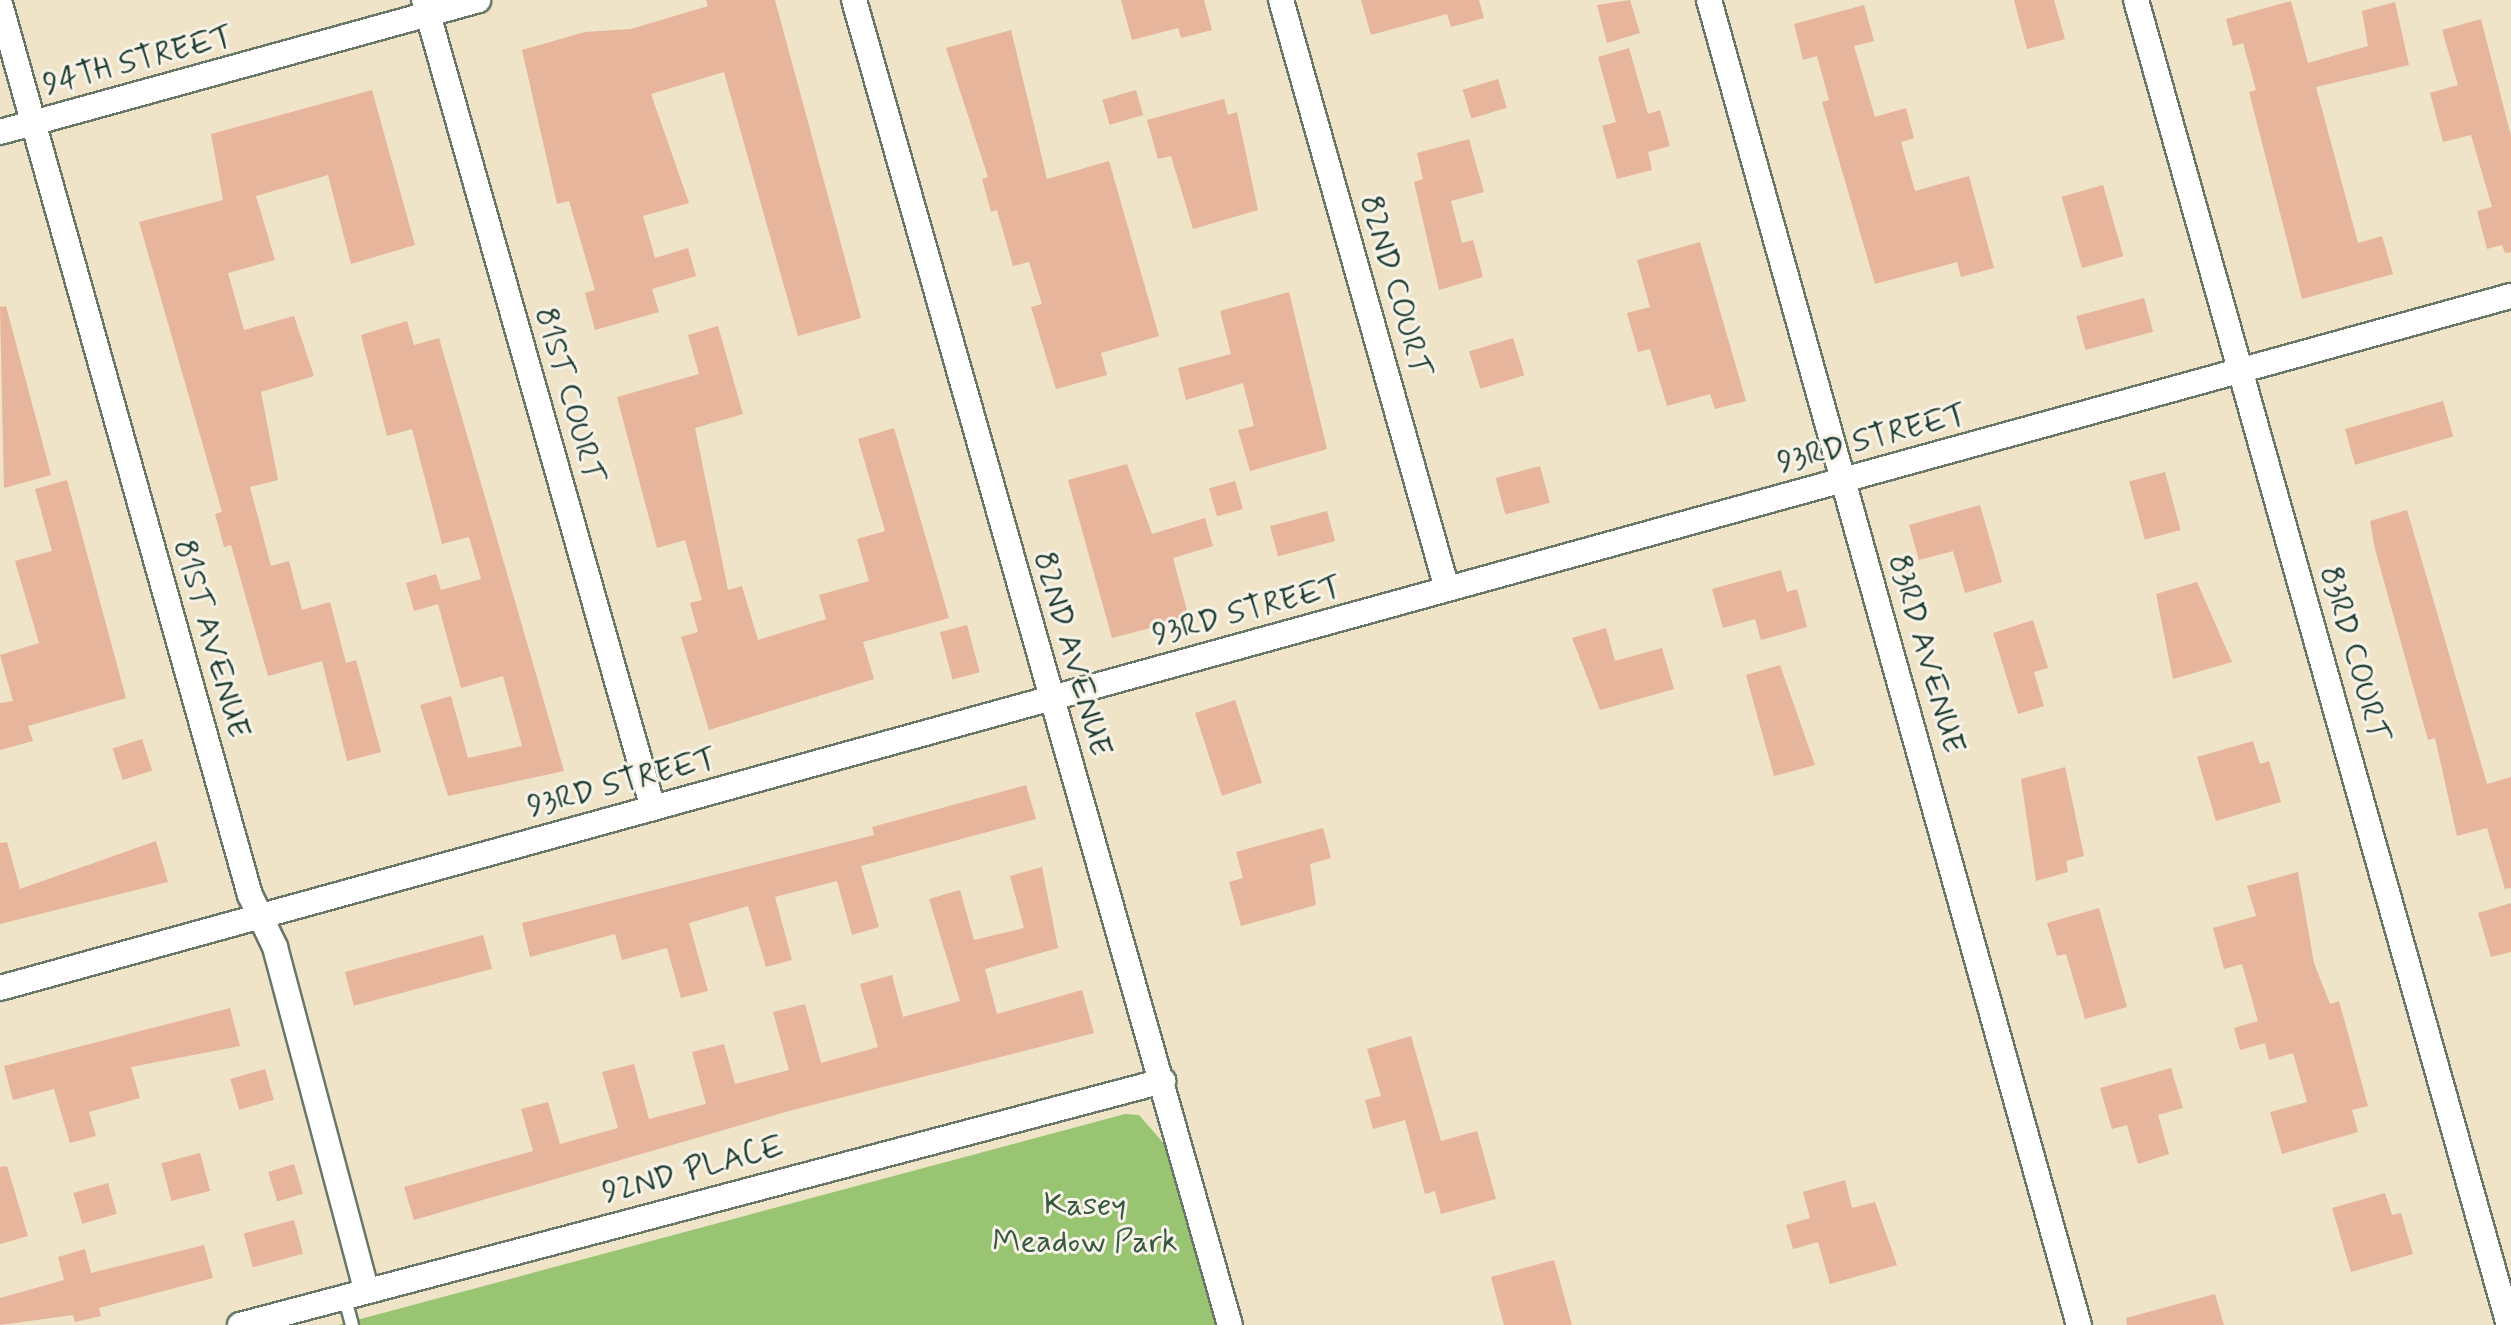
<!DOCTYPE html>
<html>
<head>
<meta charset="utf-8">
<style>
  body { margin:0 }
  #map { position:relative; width:2511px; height:1325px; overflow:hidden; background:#efe4c8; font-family:Mynerve,sans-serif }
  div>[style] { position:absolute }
  .green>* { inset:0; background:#99c573 }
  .building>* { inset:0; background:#e7b49c; transform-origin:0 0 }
  .roads { filter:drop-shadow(2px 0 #687768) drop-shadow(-2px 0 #687768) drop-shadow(0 2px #687768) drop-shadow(0 -2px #687768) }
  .service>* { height:12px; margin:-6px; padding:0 6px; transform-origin:6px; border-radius:6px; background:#fff }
  .minor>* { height:24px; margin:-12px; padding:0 12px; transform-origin:12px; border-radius:12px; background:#fff }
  span { translate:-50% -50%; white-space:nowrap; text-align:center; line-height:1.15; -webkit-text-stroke:6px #f7f3e8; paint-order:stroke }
  .street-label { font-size:32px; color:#1f3d34 }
  .park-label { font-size:32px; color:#375841 }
</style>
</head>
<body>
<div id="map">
  <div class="green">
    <i style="clip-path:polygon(1125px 1114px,1139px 1115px,1166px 1146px,1217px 1325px,338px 1325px)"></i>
  </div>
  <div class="building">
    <i style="clip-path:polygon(706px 0,775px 0,861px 318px,798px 336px,724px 72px,651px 94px,689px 203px,643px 216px,655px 258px,688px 248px,696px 276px,652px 289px,659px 312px,595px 330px,585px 293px,595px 290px,569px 201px,557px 204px,522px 50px,585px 32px,631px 29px,708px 6px)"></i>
    <i style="clip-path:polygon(1121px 0,1204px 0,1212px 30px,1181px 38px,1178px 28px,1132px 40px)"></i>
    <i style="clip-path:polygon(1361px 0,1479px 0,1484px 18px,1451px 27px,1447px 14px,1371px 35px)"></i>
    <i style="clip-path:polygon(1630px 0,1640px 33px,1607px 43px,1597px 5px)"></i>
    <i style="clip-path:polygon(2014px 0,2054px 0,2065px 39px,2027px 49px)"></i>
    <i style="clip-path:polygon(2291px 1px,2308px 63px,2368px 46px,2362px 11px,2395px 2px,2409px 65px,2316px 87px,2358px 243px,2382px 236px,2393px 274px,2302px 299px,2249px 92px,2256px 90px,2243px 43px,2233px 46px,2226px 19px)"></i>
    <i style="clip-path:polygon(1864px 5px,1874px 41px,1854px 46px,1875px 117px,1906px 108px,1914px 138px,1901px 142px,1915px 191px,1969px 176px,1994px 268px,1961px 277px,1957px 262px,1875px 284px,1822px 102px,1829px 100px,1817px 56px,1803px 60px,1794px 24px)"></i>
    <i style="clip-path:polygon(2481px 19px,2511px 136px,2511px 252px,2505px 253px,2502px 245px,2487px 249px,2477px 211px,2492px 207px,2471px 135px,2443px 142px,2430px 93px,2458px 85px,2442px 30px)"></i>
    <i style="clip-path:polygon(1011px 30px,1047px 179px,1109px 161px,1159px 336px,1101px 353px,1107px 375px,1056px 389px,1031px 307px,1042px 304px,1029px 262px,1013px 266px,997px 210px,991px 212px,982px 179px,988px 177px,946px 48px)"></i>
    <i style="clip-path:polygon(1629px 48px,1648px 114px,1660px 110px,1670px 146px,1648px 152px,1652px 170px,1617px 179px,1602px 126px,1616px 122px,1598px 57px)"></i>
    <i style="left:1498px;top:79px;width:30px;height:37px;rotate:73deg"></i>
    <i style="clip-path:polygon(372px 90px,415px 245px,351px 264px,328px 175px,256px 196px,275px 260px,228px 273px,244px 330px,294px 316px,314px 376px,261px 392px,278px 480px,250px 487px,271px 566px,289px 561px,302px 610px,330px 602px,346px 663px,356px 660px,381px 752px,347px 761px,322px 661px,268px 676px,231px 545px,224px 547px,215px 514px,222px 512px,139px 222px,223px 200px,211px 134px)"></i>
    <i style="left:1136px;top:90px;width:26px;height:35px;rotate:74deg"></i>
    <i style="clip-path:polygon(1224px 99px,1228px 115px,1237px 112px,1258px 210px,1193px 229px,1171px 156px,1158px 159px,1147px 120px)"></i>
    <i style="clip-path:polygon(1469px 139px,1484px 192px,1451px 201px,1462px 243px,1473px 240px,1483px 277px,1439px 290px,1414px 182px,1423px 179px,1417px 153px)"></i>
    <i style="left:2103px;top:185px;width:74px;height:43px;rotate:74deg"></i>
    <i style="clip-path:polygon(1700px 242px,1746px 401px,1715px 409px,1710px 394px,1667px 406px,1650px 349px,1638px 352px,1627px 313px,1650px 307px,1637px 260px)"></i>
    <i style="clip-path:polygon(1289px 292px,1327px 449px,1250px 471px,1238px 430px,1254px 426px,1243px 383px,1186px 400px,1178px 368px,1231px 354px,1220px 311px)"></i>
    <i style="left:2144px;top:298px;width:35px;height:70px;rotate:75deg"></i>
    <i style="clip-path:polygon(6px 306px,51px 475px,4px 488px,0 307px)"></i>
    <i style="clip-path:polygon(407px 321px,414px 345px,439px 338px,564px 771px,448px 796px,420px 705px,451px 696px,468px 758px,522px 746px,503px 676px,461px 688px,438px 604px,414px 611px,406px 583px,436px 574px,441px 590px,481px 579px,469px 537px,442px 544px,412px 429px,387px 436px,361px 335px)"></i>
    <i style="clip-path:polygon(718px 326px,743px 414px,695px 428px,728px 590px,742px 586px,758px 640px,826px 619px,819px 595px,869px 581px,857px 539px,885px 531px,858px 439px,894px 428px,949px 618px,863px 642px,874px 679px,709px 730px,681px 637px,698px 632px,690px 603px,702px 600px,685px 540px,657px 548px,617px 397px,699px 374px,688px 335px)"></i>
    <i style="left:1513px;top:338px;width:39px;height:46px;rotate:73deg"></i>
    <i style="left:2443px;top:401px;width:37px;height:102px;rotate:74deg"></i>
    <i style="clip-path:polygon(1127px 464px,1152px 534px,1205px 518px,1213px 546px,1173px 558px,1189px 618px,1112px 638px,1068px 480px)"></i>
    <i style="left:1540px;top:466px;width:38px;height:46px;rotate:75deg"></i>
    <i style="left:2165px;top:472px;width:60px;height:37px;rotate:75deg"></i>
    <i style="clip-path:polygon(67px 480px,126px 698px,28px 726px,33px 741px,0 750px,0 703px,13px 701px,0 655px,39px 643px,15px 561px,52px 551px,35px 489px)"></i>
    <i style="left:1235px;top:481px;width:29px;height:27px;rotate:74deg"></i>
    <i style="clip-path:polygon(1980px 505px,2002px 582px,1965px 593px,1953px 551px,1919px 560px,1909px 525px)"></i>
    <i style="clip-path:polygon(2407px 510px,2487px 784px,2511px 777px,2511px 888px,2505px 889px,2487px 828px,2457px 836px,2435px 738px,2428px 740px,2375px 549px,2370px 521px)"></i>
    <i style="left:1327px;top:511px;width:31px;height:59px;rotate:75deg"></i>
    <i style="clip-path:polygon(1781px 570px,1787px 592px,1797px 589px,1807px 627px,1761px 640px,1755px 619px,1723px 628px,1712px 589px)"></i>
    <i style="clip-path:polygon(2197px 582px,2232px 662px,2173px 679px,2156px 594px)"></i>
    <i style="clip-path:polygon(2033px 620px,2048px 668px,2034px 672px,2044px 706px,2018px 714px,1993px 633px)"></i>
    <i style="left:967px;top:625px;width:49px;height:28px;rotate:75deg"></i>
    <i style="clip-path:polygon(1606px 628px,1615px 661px,1662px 648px,1674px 689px,1600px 710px,1572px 638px)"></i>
    <i style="clip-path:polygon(1780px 665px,1815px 765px,1774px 776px,1746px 675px)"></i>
    <i style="left:1235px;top:700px;width:87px;height:42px;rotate:72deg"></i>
    <i style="left:142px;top:739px;width:33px;height:31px;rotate:72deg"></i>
    <i style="clip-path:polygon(2253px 741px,2260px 764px,2269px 761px,2281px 802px,2216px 821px,2197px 757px)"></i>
    <i style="clip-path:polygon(2065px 767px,2084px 856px,2066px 861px,2068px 872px,2036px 881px,2021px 779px)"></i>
    <i style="clip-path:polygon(1026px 785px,1036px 819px,861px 866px,879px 927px,852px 935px,837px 881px,775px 897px,792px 960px,766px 967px,748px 906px,689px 923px,708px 991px,681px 998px,667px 948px,622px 960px,615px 934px,530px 957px,522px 923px,874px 835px,872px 827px)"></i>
    <i style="clip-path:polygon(1323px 828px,1331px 858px,1310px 864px,1316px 905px,1241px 926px,1229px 882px,1243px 878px,1236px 852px)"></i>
    <i style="clip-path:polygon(156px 841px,168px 882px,0 924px,0 843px,7px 842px,20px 889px)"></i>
    <i style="clip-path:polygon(1042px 867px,1058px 948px,985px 969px,997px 1014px,1082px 990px,1094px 1033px,789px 1111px,414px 1220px,404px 1187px,533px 1151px,521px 1109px,548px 1102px,560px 1144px,618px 1128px,602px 1072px,634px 1064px,649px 1119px,706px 1104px,692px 1052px,724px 1044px,735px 1084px,789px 1070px,773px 1012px,805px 1004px,821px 1063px,878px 1047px,860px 984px,892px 975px,903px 1017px,960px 1001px,929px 899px,960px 890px,974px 940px,1024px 928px,1010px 876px)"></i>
    <i style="clip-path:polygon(2298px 872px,2314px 963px,2330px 1004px,2339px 1001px,2368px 1106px,2352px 1110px,2358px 1132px,2282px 1154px,2270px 1112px,2307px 1102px,2293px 1053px,2269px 1060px,2265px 1043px,2240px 1050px,2234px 1028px,2258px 1021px,2242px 964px,2224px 969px,2213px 928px,2256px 916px,2247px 886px)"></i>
    <i style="clip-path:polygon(2511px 903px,2511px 952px,2491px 957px,2478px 913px)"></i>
    <i style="clip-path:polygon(2099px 908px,2127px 1007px,2085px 1019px,2066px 954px,2057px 956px,2047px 923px)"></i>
    <i style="left:483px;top:935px;width:35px;height:143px;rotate:75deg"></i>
    <i style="clip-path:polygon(230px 1008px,240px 1046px,131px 1067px,140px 1098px,89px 1112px,96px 1136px,70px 1143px,54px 1089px,13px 1100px,4px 1066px)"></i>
    <i style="clip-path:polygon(1411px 1036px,1441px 1141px,1477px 1131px,1496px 1199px,1441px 1214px,1435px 1191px,1425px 1194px,1405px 1120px,1373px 1129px,1365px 1100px,1381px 1096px,1367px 1049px)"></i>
    <i style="clip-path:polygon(2171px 1068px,2183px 1108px,2158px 1115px,2169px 1154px,2138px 1164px,2127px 1125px,2112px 1129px,2100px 1088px)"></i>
    <i style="left:265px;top:1069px;width:32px;height:36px;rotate:74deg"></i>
    <i style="left:200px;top:1153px;width:39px;height:40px;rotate:75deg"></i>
    <i style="left:294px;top:1164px;width:31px;height:27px;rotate:73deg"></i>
    <i style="clip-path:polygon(7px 1166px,28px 1236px,0 1244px,0 1167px)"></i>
    <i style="clip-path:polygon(1845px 1180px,1852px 1208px,1875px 1202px,1897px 1265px,1830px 1284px,1818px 1242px,1793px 1249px,1786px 1225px,1810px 1218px,1803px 1192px)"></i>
    <i style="left:108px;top:1183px;width:32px;height:36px;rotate:74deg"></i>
    <i style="clip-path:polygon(2385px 1193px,2392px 1215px,2401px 1213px,2413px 1254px,2351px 1272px,2332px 1208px)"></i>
    <i style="left:294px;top:1220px;width:35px;height:52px;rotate:75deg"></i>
    <i style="clip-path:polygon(204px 1245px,213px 1278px,99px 1308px,101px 1316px,75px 1322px,73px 1315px,0 1325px,0 1298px,64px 1280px,58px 1257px,85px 1249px,91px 1273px)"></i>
    <i style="clip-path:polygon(1554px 1260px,1572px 1325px,1504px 1325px,1491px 1277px)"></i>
    <i style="clip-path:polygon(2215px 1294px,2224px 1325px,2127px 1325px,2126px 1318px)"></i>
  </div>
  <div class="roads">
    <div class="service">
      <i style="left:344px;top:1295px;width:31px;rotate:75deg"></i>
    </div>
    <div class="minor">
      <i style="left:424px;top:0;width:840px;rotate:74.18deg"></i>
      <i style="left:854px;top:0;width:1377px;rotate:74.16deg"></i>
      <i style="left:1281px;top:0;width:612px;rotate:74.26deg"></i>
      <i style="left:1709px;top:0;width:1376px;rotate:74.4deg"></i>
      <i style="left:2136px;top:0;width:1377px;rotate:74.28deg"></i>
      <i style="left:0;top:4px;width:925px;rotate:74.33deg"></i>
      <i style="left:250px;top:895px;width:58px;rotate:64.3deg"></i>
      <i style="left:275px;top:947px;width:354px;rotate:75.1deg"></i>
      <i style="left:0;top:132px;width:496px;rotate:-15.4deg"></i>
      <i style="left:0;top:988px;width:2605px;rotate:-15.41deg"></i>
      <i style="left:240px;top:1325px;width:955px;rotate:-14.81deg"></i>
    </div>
  </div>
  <div class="street-label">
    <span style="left:138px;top:61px;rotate:-15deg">94TH STREET</span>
    <span style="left:1395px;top:286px;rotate:74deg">82ND COURT</span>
    <span style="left:569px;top:395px;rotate:74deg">81ST COURT</span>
    <span style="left:1872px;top:439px;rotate:-15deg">93RD STREET</span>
    <span style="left:1247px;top:611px;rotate:-15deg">93RD STREET</span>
    <span style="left:211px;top:639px;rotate:74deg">81ST AVENUE</span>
    <span style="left:1072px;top:654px;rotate:74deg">82ND AVENUE</span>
    <span style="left:1926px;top:654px;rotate:74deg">83RD AVENUE</span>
    <span style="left:2354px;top:654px;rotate:74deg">83RD COURT</span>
    <span style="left:622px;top:783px;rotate:-15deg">93RD STREET</span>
    <span style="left:693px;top:1170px;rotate:-15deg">92ND PLACE</span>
  </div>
  <div class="park-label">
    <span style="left:1085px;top:1224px">Kasey<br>Meadow Park</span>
  </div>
</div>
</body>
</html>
